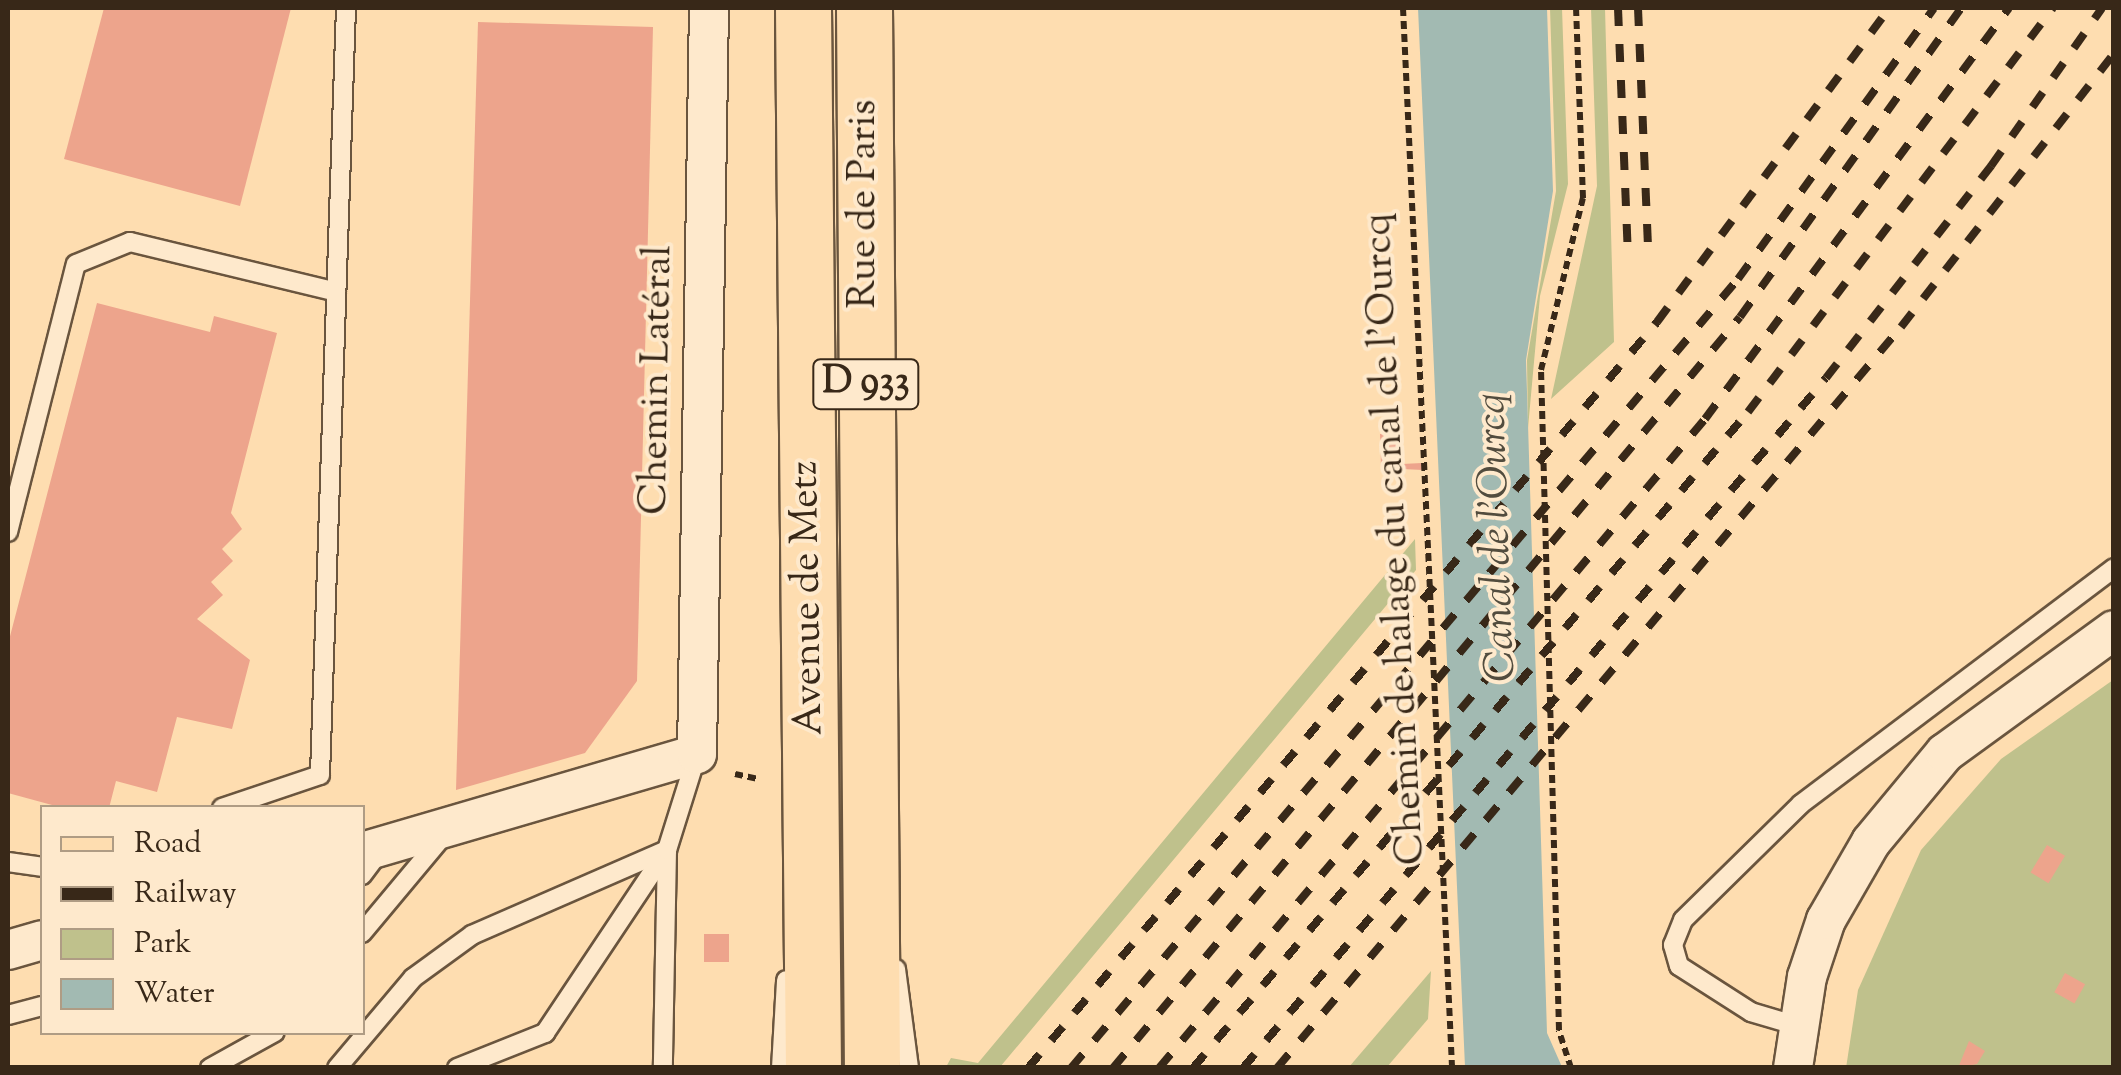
<!DOCTYPE html>
<html>
<head>
<meta charset="utf-8">
<style>
  body { margin:0 }
  #map { position:relative; width:2121px; height:1075px; overflow:hidden; background:#feddb0; font-family:"Sorts Mill Goudy",serif }
  div>[style] { position:absolute }
  .green>* { inset:0; background:#bfc18c }
  .water>* { inset:0; background:#a2bab2 }
  .building>* { inset:0; background:#eda48c; transform-origin:0 0 }
  .path>* { height:6px; margin-top:-3px; transform-origin:0; background:repeating-linear-gradient(90deg,#382818 0 8px,transparent 0 13px) }
  .roads { filter:drop-shadow(2px 0 #6a553e) drop-shadow(-2px 0 #6a553e) drop-shadow(0 2px #6a553e) drop-shadow(0 -2px #6a553e) }
  .service>* { height:18px; margin:-9px; padding:0 9px; transform-origin:9px; border-radius:9px; background:#fee9cc }
  .minor>* { height:38px; margin:-19px; padding:0 19px; transform-origin:19px; border-radius:19px; background:#fee9cc }
  .primary>* { height:55px; margin:-27.5px; padding:0 27.5px; transform-origin:27.5px; border-radius:27.5px; background:#feddb0 }
  .rail>* { height:8px; margin-top:-4px; transform-origin:0; background:repeating-linear-gradient(90deg,#382818 0 18px,transparent 0 36px) }
  span { translate:-50% -50%; white-space:nowrap; text-align:center; line-height:1.15; -webkit-text-stroke:8px #fee9cc; paint-order:stroke }
  .shield-label span { padding:2px 8px; background:#fee9cc; border:2px solid; border-radius:8px; -webkit-text-stroke-width:0 }
  .shield-label { font-size:38px; color:#382818; font-weight:700 }
  .street-label { font-size:40px; color:#382818 }
  .water-label { font-size:42px; color:#524c3e; font-style:italic }
  .frame { position:absolute; inset:0; border:10px solid #382818; pointer-events:none }
  .legend { position:absolute; left:40px; top:805px; width:325px; height:230px; box-sizing:border-box; background:#fee9cc; border:2px solid #af9c84; margin:0; padding:12px 18px; list-style:none; font-size:30px; color:#382818 }
  .legend li { display:flex; align-items:center; gap:20px; height:50px }
  .legend b { width:50px; border:2px solid #af9c84 }
</style>
</head>
<body>
<div id="map">
  <div class="green">
    <i style="clip-path:polygon(1550px 8px,1562px 8px,1568px 184px,1540px 296px,1528px 428px,1527px 360px,1556px 191px)"></i>
    <i style="clip-path:polygon(1591px 8px,1605px 8px,1614px 342px,1551px 399px,1597px 186px)"></i>
    <i style="clip-path:polygon(1415px 539px,1416px 570px,1000px 1067px,946px 1067px,951px 1058px,978px 1063px)"></i>
    <i style="clip-path:polygon(2113px 680px,2113px 1067px,1846px 1068px,1858px 990px,1921px 850px,2001px 759px)"></i>
    <i style="clip-path:polygon(1431px 971px,1428px 1019px,1387px 1067px,1349px 1067px)"></i>
  </div>
  <div class="water">
    <i style="clip-path:polygon(1418px 8px,1547px 8px,1553px 191px,1526px 360px,1547px 1033px,1562px 1067px,1465px 1067px)"></i>
  </div>
  <div class="building">
    <i style="clip-path:polygon(104px 8px,291px 8px,240px 206px,64px 159px)"></i>
    <i style="clip-path:polygon(478px 22px,653px 27px,637px 681px,585px 753px,456px 790px)"></i>
    <i style="clip-path:polygon(97px 303px,210px 332px,214px 316px,277px 333px,231px 513px,242px 529px,222px 549px,233px 561px,211px 582px,223px 595px,197px 619px,250px 660px,232px 729px,177px 717px,157px 792px,116px 781px,109px 808px,63px 808px,8px 793px,8px 644px)"></i>
    <i style="clip-path:polygon(1401px 433px,1402px 464px,1422px 463px,1423px 470px,1381px 468px,1380px 434px)"></i>
    <i style="left:2047px;top:845px;width:21px;height:32px;rotate:31deg"></i>
    <i style="left:704px;top:934px;width:25px;height:28px"></i>
    <i style="left:2065px;top:973px;width:23px;height:22px;rotate:29deg"></i>
    <i style="clip-path:polygon(1969px 1041px,1985px 1051px,1977px 1064px,1958px 1068px)"></i>
  </div>
  <div class="path">
    <i style="left:1403px;top:8px;width:1061px;rotate:87.35deg"></i>
    <i style="left:735px;top:774px;width:25px;rotate:12deg"></i>
    <i style="left:1571px;top:1068px;width:40px;rotate:-108deg"></i>
    <i style="left:1559px;top:1030px;width:660px;rotate:-91.56deg"></i>
    <i style="left:1541px;top:370px;width:177px;rotate:-76.3deg"></i>
    <i style="left:1583px;top:198px;width:190px;rotate:-92.1deg"></i>
  </div>
  <div class="roads">
    <div class="service">
      <i style="left:8px;top:532px;width:276px;rotate:-75.8deg"></i>
      <i style="left:76px;top:264px;width:58px;rotate:-22.2deg"></i>
      <i style="left:130px;top:242px;width:212px;rotate:13.6deg"></i>
      <i style="left:222px;top:808px;width:103px;rotate:-18.6deg"></i>
      <i style="left:320px;top:775px;width:767px;rotate:-88.06deg"></i>
      <i style="left:8px;top:862px;width:34px;rotate:8deg"></i>
      <i style="left:362px;top:875px;width:30px;rotate:-53deg"></i>
      <i style="left:362px;top:933px;width:126px;rotate:-50.1deg"></i>
      <i style="left:896px;top:969px;width:100px;rotate:82.5deg"></i>
      <i style="left:8px;top:1015px;width:35px;rotate:-15deg"></i>
      <i style="left:1798px;top:1026px;width:49px;rotate:-163.4deg"></i>
      <i style="left:1751px;top:1012px;width:85px;rotate:-147.4deg"></i>
      <i style="left:1679px;top:966px;width:22px;rotate:-106deg"></i>
      <i style="left:1673px;top:945px;width:27px;rotate:-68deg"></i>
      <i style="left:1683px;top:920px;width:165px;rotate:-44.5deg"></i>
      <i style="left:1801px;top:804px;width:392px;rotate:-37deg"></i>
      <i style="left:210px;top:1068px;width:74px;rotate:-29deg"></i>
      <i style="left:337px;top:1068px;width:118px;rotate:-49.8deg"></i>
      <i style="left:413px;top:978px;width:73px;rotate:-36.1deg"></i>
      <i style="left:472px;top:935px;width:213px;rotate:-23.6deg"></i>
      <i style="left:667px;top:850px;width:218px;rotate:91.1deg"></i>
      <i style="left:457px;top:1068px;width:95px;rotate:-21.7deg"></i>
      <i style="left:545px;top:1033px;width:220px;rotate:-56.3deg"></i>
      <i style="left:667px;top:850px;width:101px;rotate:-72.6deg"></i>
      <i style="left:781px;top:1068px;width:88px;rotate:-86.7deg"></i>
    </div>
    <div class="minor">
      <i style="left:362px;top:852px;width:349px;rotate:-16.3deg"></i>
      <i style="left:697px;top:754px;width:746px;rotate:-89.08deg"></i>
      <i style="left:8px;top:950px;width:35px;rotate:-16deg"></i>
      <i style="left:1793px;top:1068px;width:92px;rotate:-81.3deg"></i>
      <i style="left:1807px;top:977px;width:60px;rotate:-71.6deg"></i>
      <i style="left:1826px;top:920px;width:90px;rotate:-60deg"></i>
      <i style="left:1871px;top:842px;width:116px;rotate:-50.3deg"></i>
      <i style="left:1945px;top:753px;width:209px;rotate:-36deg"></i>
    </div>
    <div class="primary">
      <i style="left:803px;top:8px;width:1060px;rotate:89.46deg"></i>
      <i style="left:864px;top:8px;width:1060px;rotate:89.57deg"></i>
    </div>
  </div>
  <div class="rail">
    <i style="left:1618px;top:8px;width:245px;rotate:87.7deg"></i>
    <i style="left:1638px;top:8px;width:240px;rotate:87.6deg"></i>
    <i style="left:1028px;top:1068px;width:976px;rotate:-49.86deg"></i>
    <i style="left:1657px;top:322px;width:390px;rotate:-53.5deg"></i>
    <i style="left:1071px;top:1068px;width:1033px;rotate:-49.79deg"></i>
    <i style="left:1738px;top:279px;width:334px;rotate:-54.1deg"></i>
    <i style="left:1113px;top:1068px;width:978px;rotate:-50.14deg"></i>
    <i style="left:1740px;top:317px;width:380px;rotate:-54.4deg"></i>
    <i style="left:1159px;top:1068px;width:848px;rotate:-49.93deg"></i>
    <i style="left:1705px;top:419px;width:511px;rotate:-53.51deg"></i>
    <i style="left:1193px;top:1068px;width:859px;rotate:-49.77deg"></i>
    <i style="left:1748px;top:412px;width:506px;rotate:-52.95deg"></i>
    <i style="left:1243px;top:1068px;width:903px;rotate:-49.8deg"></i>
    <i style="left:1826px;top:378px;width:269px;rotate:-52.1deg"></i>
    <i style="left:1991px;top:166px;width:193px;rotate:-54.9deg"></i>
    <i style="left:1277px;top:1068px;width:969px;rotate:-49.9deg"></i>
    <i style="left:1901px;top:327px;width:347px;rotate:-52.1deg"></i>
  </div>
  <div class="shield-label">
    <span style="left:866px;top:384px">D 933</span>
  </div>
  <div class="street-label">
    <span style="left:865px;top:204px;rotate:-90deg">Rue de Paris</span>
    <span style="left:658px;top:380px;rotate:-89deg">Chemin Latéral</span>
    <span style="left:1396px;top:539px;rotate:-93deg">Chemin de halage du canal de l'Ourcq</span>
    <span style="left:809px;top:598px;rotate:-91deg">Avenue de Metz</span>
  </div>
  <div class="water-label">
    <span style="left:1498px;top:537px;rotate:-92deg">Canal de l'Ourcq</span>
  </div>
  <div class="frame"></div>
  <ul class="legend">
  <li><b style="height:12px;background:#feddb0"></b>Road</li>
  <li><b style="height:12px;background:#382818"></b>Railway</li>
  <li><b style="height:28px;background:#bfc18c"></b>Park</li>
  <li><b style="height:28px;background:#a2bab2"></b>Water</li>
  </ul>
</div>
</body>
</html>
